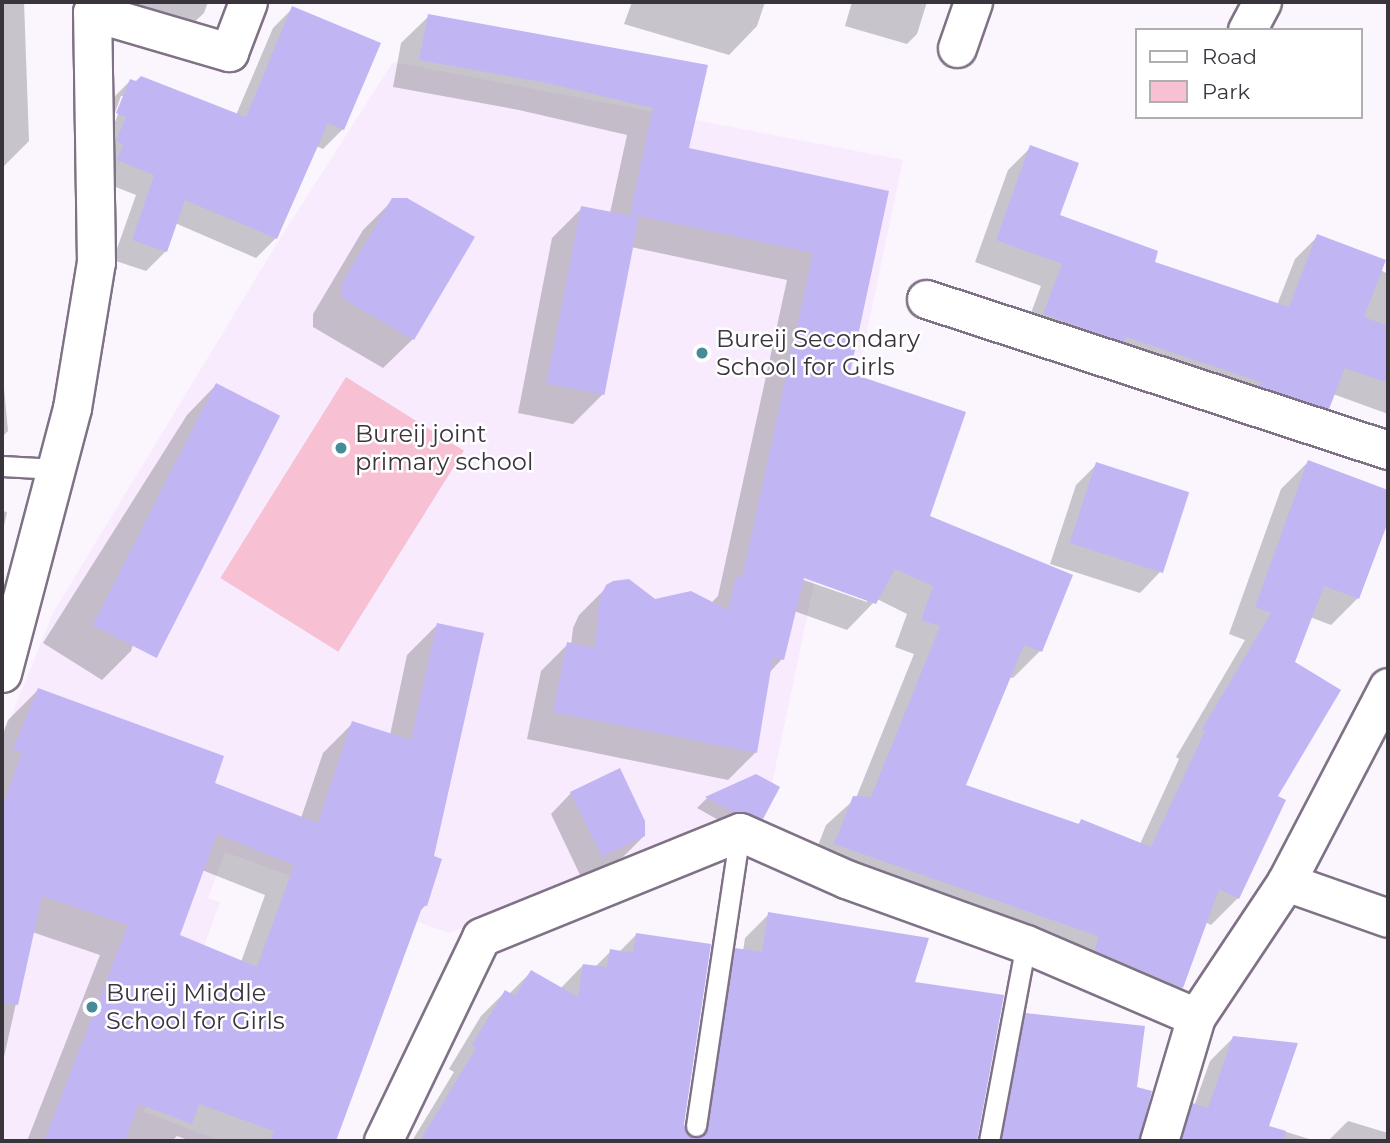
<!DOCTYPE html>
<html>
<head>
<meta charset="utf-8">
<style>
  body { margin:0 }
  #map { position:relative; width:1390px; height:1143px; overflow:hidden; background:#fbf5fe; font-family:Montserrat,sans-serif }
  div>[style] { position:absolute }
  .built>* { inset:0; background:#f7ebfd }
  .green>* { inset:0; background:#f7c0d3; transform-origin:0 0 }
  .shadow>* { inset:0; background:#0003 }
  .building>* { inset:0; background:#c2b5f4; transform-origin:0 0 }
  .roads { filter:drop-shadow(2px 0 #807286) drop-shadow(-2px 0 #807286) drop-shadow(0 2px #807286) drop-shadow(0 -2px #807286) }
  .service>* { height:19px; margin:-9.5px; padding:0 9.5px; transform-origin:9.5px; border-radius:9.5px; background:#fff }
  .minor>* { height:37px; margin:-18.5px; padding:0 18.5px; transform-origin:18.5px; border-radius:18.5px; background:#fff }
  .dots>* { width:19px; height:19px; translate:-50% -50%; box-sizing:border-box; border:4px solid #fff; border-radius:50% }
  span { translate:-50% -50%; white-space:nowrap; text-align:center; line-height:1.15; -webkit-text-stroke:5px #fff; paint-order:stroke }
  .poi-label { font-size:24px; color:#3a343d }
  .left { translate:0 -50%; text-align:left }
  .frame { position:absolute; inset:0; border:4px solid #3a343d; pointer-events:none }
  .legend { position:absolute; left:1135px; top:28px; width:228px; height:91px; box-sizing:border-box; background:#fff; border:2px solid #b0aeb1; margin:0; padding:9px 12px; list-style:none; font-size:21px; color:#3a343d }
  .legend li { display:flex; align-items:center; gap:14px; height:35px }
  .legend b { width:35px; border:2px solid #b0aeb1 }
</style>
</head>
<body>
<div id="map">
  <div class="built">
    <i style="clip-path:polygon(393px 62px,903px 160px,766px 812px,449px 933px,225px 852px,208px 898px,220px 902px,144px 1112px,221px 1141px,2px 1141px,2px 739px,53px 613px,281px 237px)"></i>
  </div>
  <div class="green">
    <i style="left:346px;top:377px;width:139px;height:237px;rotate:32deg"></i>
  </div>
  <div class="shadow">
    <i style="clip-path:polygon(2px 2px,24px 2px,29px 141px,2px 168px)"></i>
    <i style="clip-path:polygon(107px 2px,208px 2px,204px 13px,183px 33px)"></i>
    <i style="clip-path:polygon(632px 2px,765px 2px,757px 26px,729px 55px,624px 24px)"></i>
    <i style="clip-path:polygon(852px 2px,927px 2px,917px 34px,907px 44px,845px 26px)"></i>
    <i style="clip-path:polygon(evenodd,293px 8px,343px 129px,323px 149px,316px 146px,276px 238px,256px 258px,175px 223px,166px 251px,146px 271px,113px 260px,136px 195px,98px 180px,110px 101px,130px 81px,236px 115px,273px 28px,293px 8px,121px 96px,125px 96px,115px 122px,112px 121px,121px 96px)"></i>
    <i style="clip-path:polygon(evenodd,429px 16px,706px 66px,687px 149px,887px 193px,848px 374px,928px 517px,1071px 576px,1040px 651px,1013px 678px,1009px 677px,964px 786px,1077px 825px,1082px 821px,1140px 844px,1179px 759px,1176px 757px,1245px 640px,1229px 634px,1281px 489px,1308px 462px,1388px 491px,1388px 517px,1358px 598px,1331px 625px,1310px 617px,1292px 662px,1275px 796px,1238px 898px,1211px 925px,1205px 922px,1181px 988px,1154px 1015px,808px 871px,826px 825px,856px 798px,914px 654px,895px 647px,907px 614px,877px 599px,847px 630px,794px 611px,782px 659px,769px 673px,755px 753px,728px 780px,527px 739px,541px 671px,568px 644px,571px 645px,573px 628px,579px 615px,607px 587px,655px 601px,711px 603px,718px 596px,787px 280px,631px 247px,602px 395px,573px 424px,518px 413px,552px 238px,582px 208px,610px 213px,627px 135px,519px 110px,393px 87px,401px 43px,429px 16px,796px 574px,867px 599px,867px 602px,795px 577px,796px 574px)"></i>
    <i style="clip-path:polygon(1031px 147px,1058px 216px,1152px 263px,1277px 305px,1295px 259px,1318px 236px,1388px 274px,1388px 414px,1333px 394px,1328px 408px,1305px 430px,1022px 337px,1041px 286px,975px 262px,1008px 170px)"></i>
    <i style="clip-path:polygon(393px 200px,413px 339px,383px 368px,313px 327px,313px 314px,363px 230px)"></i>
    <i style="clip-path:polygon(2px 367px,8px 431px,2px 437px)"></i>
    <i style="clip-path:polygon(216px 385px,131px 651px,102px 680px,43px 643px,187px 415px)"></i>
    <i style="clip-path:polygon(1097px 464px,1160px 572px,1140px 593px,1050px 564px,1076px 485px)"></i>
    <i style="clip-path:polygon(2px 511px,7px 512px,2px 535px)"></i>
    <i style="clip-path:polygon(evenodd,437px 625px,432px 857px,426px 905px,418px 913px,334px 1141px,191px 1141px,177px 1136px,172px 1141px,27px 1141px,100px 955px,32px 932px,2px 1066px,2px 736px,8px 720px,38px 690px,213px 784px,301px 818px,323px 753px,353px 723px,390px 735px,407px 655px,437px 625px,202px 870px,265px 895px,241px 962px,178px 936px,202px 870px)"></i>
    <i style="clip-path:polygon(756px 776px,761px 818px,751px 828px,722px 822px,697px 808px,706px 799px)"></i>
    <i style="clip-path:polygon(571px 793px,644px 836px,623px 857px,581px 877px,551px 814px)"></i>
    <i style="clip-path:polygon(769px 914px,913px 984px,975px 1141px,412px 1141px,454px 1072px,449px 1069px,481px 1016px,505px 992px,509px 994px,531px 972px,560px 989px,583px 965px,595px 967px,611px 951px,619px 952px,636px 935px,687px 1138px,712px 973px,736px 950px,743px 951px,745px 938px)"></i>
    <i style="clip-path:polygon(1026px 1015px,1135px 1088px,1150px 1093px,1138px 1141px,983px 1141px,1002px 1039px)"></i>
    <i style="clip-path:polygon(1234px 1037px,1267px 1126px,1316px 1141px,1165px 1141px,1169px 1129px,1194px 1106px,1210px 1061px)"></i>
    <i style="clip-path:polygon(1348px 1121px,1388px 1133px,1388px 1141px,1328px 1141px)"></i>
  </div>
  <div class="building">
    <i style="clip-path:polygon(292px 6px,381px 43px,344px 130px,328px 123px,277px 239px,185px 200px,167px 252px,132px 240px,154px 175px,117px 160px,123px 144px,116px 141px,126px 117px,116px 113px,130px 79px,136px 81px,141px 76px,246px 117px)"></i>
    <i style="clip-path:polygon(428px 14px,708px 65px,689px 148px,889px 191px,850px 373px,966px 412px,930px 516px,1073px 575px,1042px 652px,1024px 645px,966px 785px,1079px 824px,1081px 819px,1151px 847px,1205px 731px,1202px 729px,1271px 613px,1255px 607px,1308px 460px,1388px 490px,1388px 522px,1359px 599px,1324px 586px,1295px 662px,1341px 690px,1278px 796px,1286px 800px,1239px 899px,1219px 889px,1183px 988px,1095px 951px,1098px 936px,834px 844px,853px 796px,871px 797px,940px 626px,921px 620px,933px 586px,895px 569px,876px 604px,804px 578px,784px 660px,773px 657px,757px 753px,553px 712px,567px 642px,595px 648px,599px 600px,606px 585px,613px 581px,629px 579px,655px 599px,691px 591px,728px 610px,736px 576px,742px 578px,813px 253px,630px 214px,653px 108px,547px 83px,419px 60px)"></i>
    <i style="clip-path:polygon(1030px 145px,1079px 163px,1060px 215px,1158px 251px,1155px 262px,1289px 307px,1317px 234px,1386px 260px,1364px 317px,1388px 326px,1388px 383px,1345px 368px,1329px 409px,1259px 386px,1261px 382px,1126px 337px,1124px 342px,1043px 314px,1062px 264px,996px 240px)"></i>
    <i style="clip-path:polygon(392px 198px,407px 198px,475px 237px,414px 340px,342px 298px,342px 283px)"></i>
    <i style="left:581px;top:206px;width:59px;height:181px;rotate:11deg"></i>
    <i style="left:216px;top:383px;width:72px;height:272px;rotate:27deg"></i>
    <i style="left:1096px;top:462px;width:98px;height:85px;rotate:18deg"></i>
    <i style="clip-path:polygon(evenodd,437px 623px,484px 633px,434px 856px,442px 859px,427px 906px,423px 905px,336px 1141px,270px 1141px,274px 1131px,199px 1104px,192px 1124px,139px 1104px,125px 1141px,44px 1141px,128px 925px,42px 896px,18px 1005px,2px 1003px,2px 808px,22px 753px,13px 749px,38px 688px,224px 756px,215px 783px,318px 823px,352px 721px,411px 740px,437px 623px,217px 834px,294px 865px,257px 967px,180px 935px,217px 834px)"></i>
    <i style="clip-path:polygon(620px 768px,645px 821px,645px 836px,602px 857px,570px 792px)"></i>
    <i style="clip-path:polygon(756px 774px,780px 787px,763px 819px,748px 813px,733px 812px,705px 797px)"></i>
    <i style="clip-path:polygon(768px 912px,929px 938px,915px 982px,1004px 995px,977px 1141px,420px 1141px,476px 1048px,472px 1045px,505px 990px,515px 996px,531px 970px,578px 997px,583px 964px,607px 967px,610px 949px,633px 953px,636px 933px,711px 944px,684px 1124px,689px 1136px,701px 1137px,708px 1128px,735px 948px,762px 952px)"></i>
    <i style="clip-path:polygon(1025px 1013px,1145px 1026px,1137px 1087px,1152px 1091px,1139px 1141px,1001px 1141px)"></i>
    <i style="clip-path:polygon(1233px 1036px,1298px 1043px,1269px 1126px,1286px 1131px,1284px 1141px,1181px 1141px,1192px 1103px,1208px 1108px)"></i>
  </div>
  <div class="roads">
    <div class="service">
      <i style="left:2px;top:466px;width:54px;rotate:3.2deg"></i>
      <i style="left:696px;top:1126px;width:297px;rotate:-81.5deg"></i>
      <i style="left:989px;top:1141px;width:200px;rotate:-79.4deg"></i>
    </div>
    <div class="minor">
      <i style="left:1247px;top:30px;width:32px;rotate:-62deg"></i>
      <i style="left:957px;top:48px;width:49px;rotate:-70.8deg"></i>
      <i style="left:926px;top:299px;width:486px;rotate:18.1deg"></i>
      <i style="left:2px;top:673px;width:274px;rotate:-75.2deg"></i>
      <i style="left:72px;top:408px;width:148px;rotate:-80.7deg"></i>
      <i style="left:96px;top:262px;width:250px;rotate:-90.9deg"></i>
      <i style="left:92px;top:12px;width:143px;rotate:16.3deg"></i>
      <i style="left:229px;top:52px;width:53px;rotate:-69.2deg"></i>
      <i style="left:1286px;top:882px;width:108px;rotate:19.4deg"></i>
      <i style="left:383px;top:1141px;width:226px;rotate:-64.3deg"></i>
      <i style="left:481px;top:937px;width:279px;rotate:-22.1deg"></i>
      <i style="left:740px;top:832px;width:116px;rotate:23.9deg"></i>
      <i style="left:846px;top:879px;width:191px;rotate:19.9deg"></i>
      <i style="left:1026px;top:944px;width:185px;rotate:23.2deg"></i>
      <i style="left:1196px;top:1017px;width:162px;rotate:-56.3deg"></i>
      <i style="left:1286px;top:882px;width:220px;rotate:-62.4deg"></i>
      <i style="left:1159px;top:1141px;width:129px;rotate:-73.4deg"></i>
    </div>
  </div>
  <div class="dots">
    <i style="left:702px;top:353px;background:#468b98"></i>
    <i style="left:341px;top:448px;background:#468b98"></i>
    <i style="left:92px;top:1007px;background:#468b98"></i>
  </div>
  <div class="poi-label">
    <span class="left" style="left:716px;top:353px">Bureij Secondary<br>School for Girls</span>
    <span class="left" style="left:355px;top:448px">Bureij joint<br>primary school</span>
    <span class="left" style="left:106px;top:1007px">Bureij Middle<br>School for Girls</span>
  </div>
  <div class="frame"></div>
  <ul class="legend">
  <li><b style="height:9px;background:#fff"></b>Road</li>
  <li><b style="height:19px;background:#f7c0d3"></b>Park</li>
  </ul>
</div>
</body>
</html>
